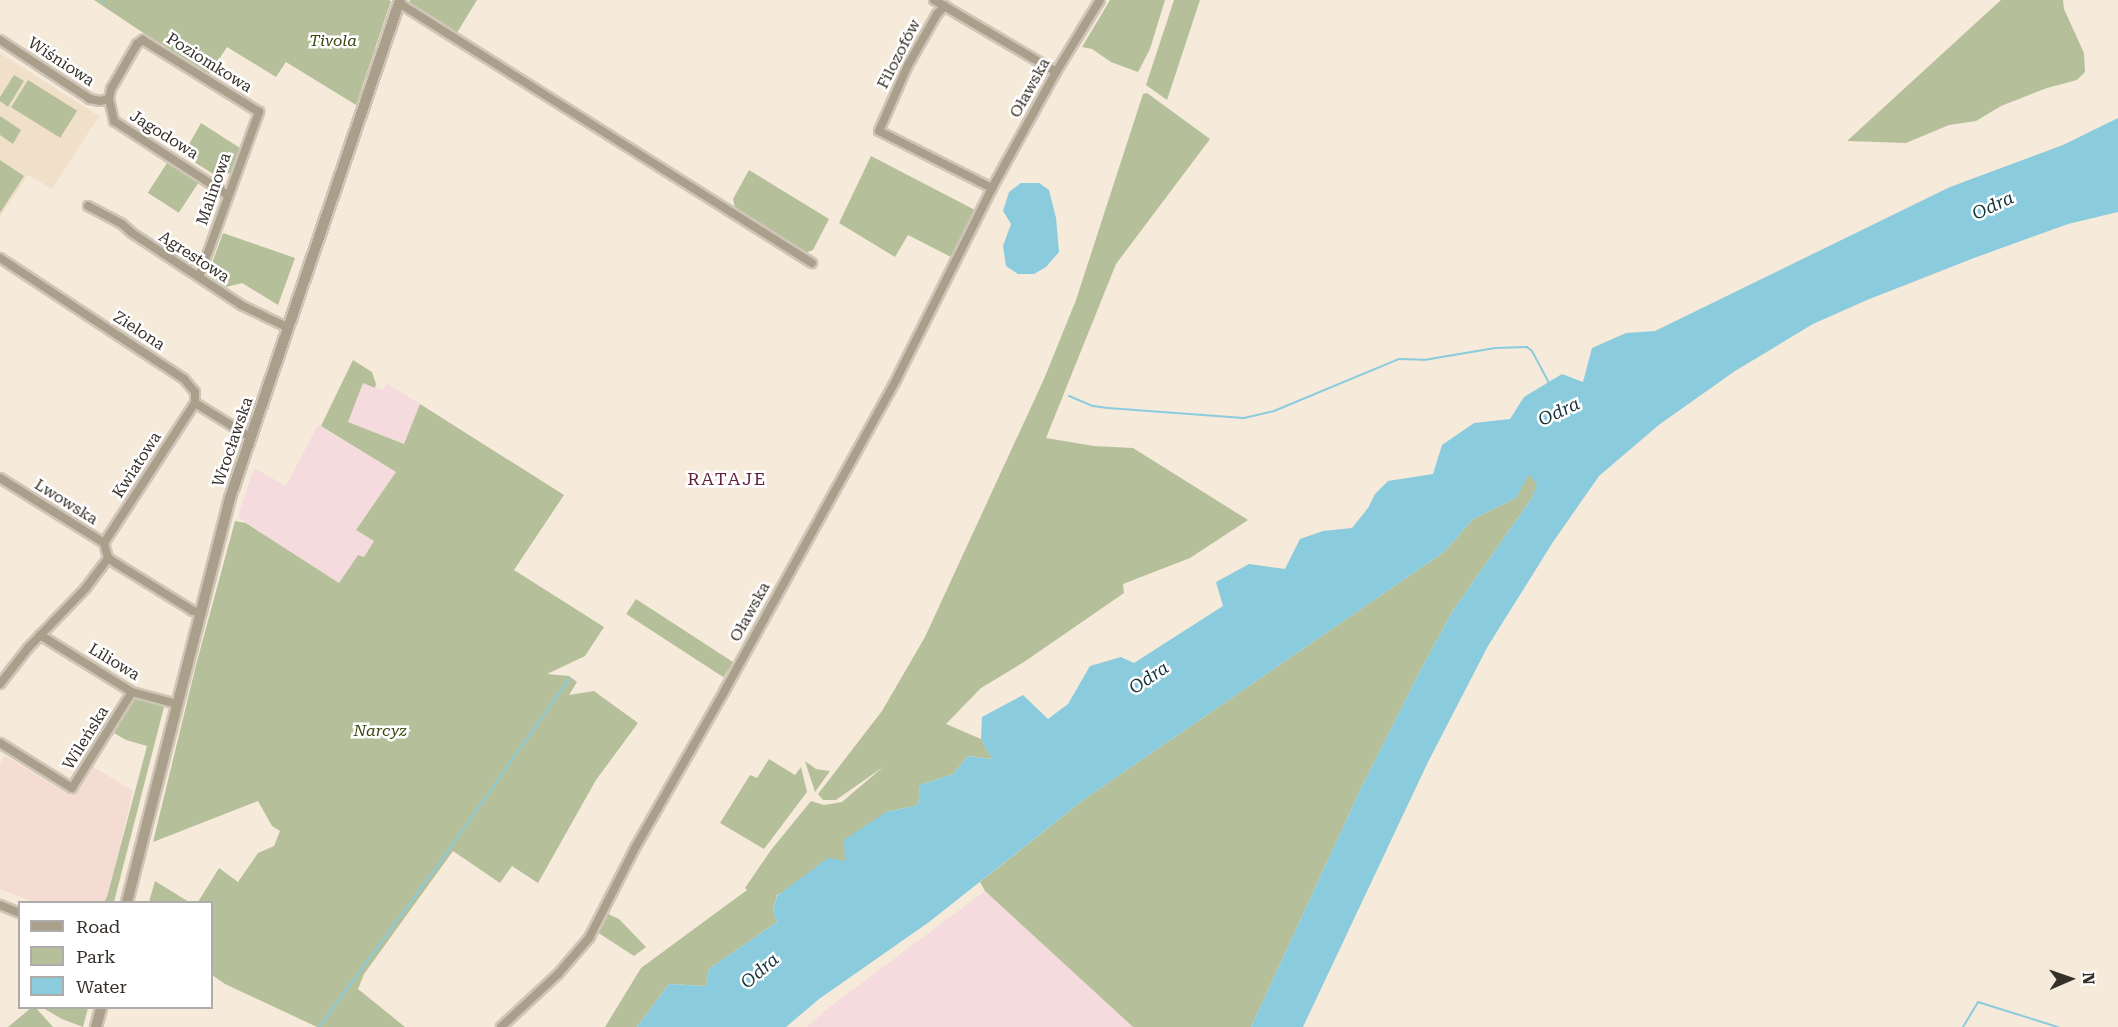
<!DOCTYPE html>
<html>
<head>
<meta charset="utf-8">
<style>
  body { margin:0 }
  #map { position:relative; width:2118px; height:1027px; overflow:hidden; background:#f6eada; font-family:"Roboto Serif",serif }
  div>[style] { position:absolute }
  .commercial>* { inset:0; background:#f4dcd3 }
  .industrial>* { inset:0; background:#f5dade }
  .built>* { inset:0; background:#f0dfc9 }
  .green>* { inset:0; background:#b5c09b; transform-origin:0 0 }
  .water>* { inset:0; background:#8acbdd }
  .stream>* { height:2px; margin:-1px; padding:0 1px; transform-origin:1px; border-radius:1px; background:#8acbdd }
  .roads { filter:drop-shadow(2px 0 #cfc5b7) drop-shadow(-2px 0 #cfc5b7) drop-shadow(0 2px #cfc5b7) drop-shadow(0 -2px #cfc5b7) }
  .minor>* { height:8px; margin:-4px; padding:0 4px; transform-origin:4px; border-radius:4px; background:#a99f8a }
  .tertiary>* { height:10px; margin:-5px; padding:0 5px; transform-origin:5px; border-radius:5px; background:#a99f8a }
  span { translate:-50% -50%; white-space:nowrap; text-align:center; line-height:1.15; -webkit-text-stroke:5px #fff; paint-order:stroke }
  .park-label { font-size:16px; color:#38450b; font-style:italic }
  .street-label { font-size:16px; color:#35302a }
  .water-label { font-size:18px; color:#15353d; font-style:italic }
  .neighbourhood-label { font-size:18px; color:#611f3b; letter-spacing:1.5px }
  .legend { position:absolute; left:18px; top:901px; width:195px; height:108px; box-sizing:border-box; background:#fff; border:2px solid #aeacaa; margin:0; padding:8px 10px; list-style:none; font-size:18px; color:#35302a }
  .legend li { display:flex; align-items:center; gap:12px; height:30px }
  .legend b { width:30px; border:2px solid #aeacaa }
  .north { position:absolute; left:2040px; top:949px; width:60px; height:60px; -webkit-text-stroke:4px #fff; paint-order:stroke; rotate:88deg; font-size:16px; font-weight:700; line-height:24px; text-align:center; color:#35302a }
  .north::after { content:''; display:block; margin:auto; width:21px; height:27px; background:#35302a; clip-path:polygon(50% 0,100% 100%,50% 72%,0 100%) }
</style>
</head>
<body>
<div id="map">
  <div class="commercial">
    <i style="clip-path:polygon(5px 756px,71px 796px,90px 765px,133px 791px,107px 898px,104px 902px,34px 902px,0 889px,0 763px)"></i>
  </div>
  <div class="industrial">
    <i style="clip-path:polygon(363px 383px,383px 390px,386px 383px,420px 404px,404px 444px,348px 422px)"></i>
    <i style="clip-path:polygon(318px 425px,396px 472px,356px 530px,374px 541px,364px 557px,358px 555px,339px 583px,238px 517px,254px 468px,286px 486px)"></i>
    <i style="clip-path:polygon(985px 891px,1133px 1027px,807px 1027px,826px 1010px)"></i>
  </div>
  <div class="built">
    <i style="clip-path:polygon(0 53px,99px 116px,52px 189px,28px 175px,0 217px)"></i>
  </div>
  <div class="green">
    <i style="clip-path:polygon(94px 0,389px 0,391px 1px,356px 105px,286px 62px,276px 77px,227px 47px,208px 76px)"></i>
    <i style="clip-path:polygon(410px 0,477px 0,455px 36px,409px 3px)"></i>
    <i style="clip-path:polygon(1110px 0,1165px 0,1150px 49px,1138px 72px,1111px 62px,1092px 49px,1082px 47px)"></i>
    <i style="clip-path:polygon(1174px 0,1200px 0,1167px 100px,1146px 85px)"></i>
    <i style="clip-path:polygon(2001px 0,2063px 0,2064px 9px,2084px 53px,2085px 72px,2077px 80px,2047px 88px,2001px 106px,1976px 121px,1949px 125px,1906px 143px,1847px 141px)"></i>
    <i style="clip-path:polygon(14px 75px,24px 81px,8px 107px,0 101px,0 97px)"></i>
    <i style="left:28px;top:80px;width:58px;height:32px;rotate:32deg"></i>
    <i style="clip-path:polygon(1147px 93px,1210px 139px,1116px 264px,1046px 438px,1094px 446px,1133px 448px,1248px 520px,1190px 558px,1123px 584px,1124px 593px,1024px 662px,981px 688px,946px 724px,981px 739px,993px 759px,968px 756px,953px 774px,920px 785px,918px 805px,886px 812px,845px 861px,777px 895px,773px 911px,777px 922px,709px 969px,706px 986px,669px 984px,637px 1027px,605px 1027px,641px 968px,747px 890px,745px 888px,771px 850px,811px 801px,824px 805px,842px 802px,883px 767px,836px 800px,823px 800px,818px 794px,882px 711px,925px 637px,1044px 379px,1076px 300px,1143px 94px)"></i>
    <i style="clip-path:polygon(0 116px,21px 130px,13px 144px,0 135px)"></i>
    <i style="clip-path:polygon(201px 123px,240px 148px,232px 172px,218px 177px,183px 155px)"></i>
    <i style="clip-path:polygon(871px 156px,975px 210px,951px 257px,908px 235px,895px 257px,839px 223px)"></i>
    <i style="clip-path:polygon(0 160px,24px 176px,0 213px)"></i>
    <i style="left:169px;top:160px;width:37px;height:39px;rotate:33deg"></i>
    <i style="clip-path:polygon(749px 170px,829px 219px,813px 250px,805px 253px,735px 208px,733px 199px)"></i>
    <i style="clip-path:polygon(223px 233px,295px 258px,278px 305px,242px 283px,226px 287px,216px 280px,211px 266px)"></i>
    <i style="clip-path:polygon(353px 360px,372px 372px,376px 384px,375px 388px,363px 383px,348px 422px,404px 444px,420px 404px,564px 495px,514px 570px,604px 627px,585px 656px,547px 674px,569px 676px,577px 682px,569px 695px,594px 691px,638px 723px,596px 780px,538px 883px,512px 866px,500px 883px,453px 851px,364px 974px,358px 989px,405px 1027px,317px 1027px,225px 984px,212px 975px,212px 902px,198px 902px,219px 868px,238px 882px,258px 853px,274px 846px,280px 831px,272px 826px,258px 801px,153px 842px,196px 665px,235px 521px,246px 523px,339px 583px,358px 555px,364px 557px,374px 541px,356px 530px,396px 472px,321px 426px)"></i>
    <i style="clip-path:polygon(1529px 473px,1538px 485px,1531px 499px,1452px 612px,1419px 673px,1361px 788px,1251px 1027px,1133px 1027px,985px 891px,980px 882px,1086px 798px,1444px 552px,1473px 519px,1516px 498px)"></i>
    <i style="left:636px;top:599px;width:116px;height:18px;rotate:33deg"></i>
    <i style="clip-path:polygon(135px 698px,164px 707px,114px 902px,104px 902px,107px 897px,147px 746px,126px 740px,114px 733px)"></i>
    <i style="clip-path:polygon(769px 759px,795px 775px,801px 767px,807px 792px,764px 849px,720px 823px,750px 775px,757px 778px)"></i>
    <i style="clip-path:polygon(805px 761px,816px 769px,830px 771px,815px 792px)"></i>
    <i style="clip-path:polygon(155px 881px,189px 902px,149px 902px)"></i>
    <i style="clip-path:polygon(606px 913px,619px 919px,646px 947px,634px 956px,597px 932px)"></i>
    <i style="clip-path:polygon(31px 1008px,36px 1008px,53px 1027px,8px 1027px)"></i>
    <i style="clip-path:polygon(43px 1008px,88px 1008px,83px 1027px,62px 1019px)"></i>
  </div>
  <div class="water">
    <i style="clip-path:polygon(2118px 118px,2118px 212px,2068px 224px,1974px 258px,1867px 300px,1813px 324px,1735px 371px,1660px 424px,1599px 476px,1553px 542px,1488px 646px,1428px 762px,1303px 1027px,1251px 1027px,1361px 788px,1419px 673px,1452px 612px,1531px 499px,1537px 485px,1529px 474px,1516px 498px,1473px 519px,1444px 552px,1086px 798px,929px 922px,819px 999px,786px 1027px,637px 1027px,669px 984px,706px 986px,709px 969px,777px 922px,773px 911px,777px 896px,828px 858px,845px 861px,844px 840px,886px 812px,918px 805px,920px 785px,953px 774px,968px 756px,992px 759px,981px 739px,982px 717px,1023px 695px,1048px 719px,1068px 704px,1090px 666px,1121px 657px,1134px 663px,1223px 606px,1216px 582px,1249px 564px,1285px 569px,1300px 539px,1323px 531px,1352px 528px,1368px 508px,1375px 494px,1388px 481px,1433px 474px,1442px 445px,1474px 423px,1510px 419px,1524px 397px,1562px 374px,1583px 382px,1592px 348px,1626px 333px,1655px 331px,1950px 187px,2063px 145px)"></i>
    <i style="clip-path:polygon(1021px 183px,1039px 183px,1049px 190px,1056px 218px,1059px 252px,1046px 267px,1034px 274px,1018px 274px,1006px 266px,1003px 246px,1011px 224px,1003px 211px,1009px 192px)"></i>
  </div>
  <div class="stream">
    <i style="left:102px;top:2px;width:2px;rotate:-63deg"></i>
    <i style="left:1069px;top:396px;width:26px;rotate:23deg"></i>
    <i style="left:1093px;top:406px;width:15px;rotate:8deg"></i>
    <i style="left:1108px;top:408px;width:136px;rotate:4.2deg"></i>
    <i style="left:1244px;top:418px;width:31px;rotate:-13deg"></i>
    <i style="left:1274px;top:411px;width:135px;rotate:-22.6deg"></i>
    <i style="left:1399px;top:359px;width:25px;rotate:2deg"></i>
    <i style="left:1424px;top:360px;width:72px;rotate:-9.6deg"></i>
    <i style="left:1495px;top:348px;width:32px;rotate:-2deg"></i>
    <i style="left:1527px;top:347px;width:6px;rotate:39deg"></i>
    <i style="left:1532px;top:351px;width:36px;rotate:62deg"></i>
    <i style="left:319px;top:1027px;width:206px;rotate:-53.7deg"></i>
    <i style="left:441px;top:861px;width:223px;rotate:-54.9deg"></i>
    <i style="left:1963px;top:1027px;width:29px;rotate:-59deg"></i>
    <i style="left:1978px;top:1002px;width:84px;rotate:17.4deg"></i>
  </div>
  <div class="roads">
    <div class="minor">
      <i style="left:934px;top:0;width:142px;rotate:30.5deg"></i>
      <i style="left:399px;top:3px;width:488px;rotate:32.2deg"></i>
      <i style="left:945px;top:6px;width:11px;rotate:135deg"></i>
      <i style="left:937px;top:14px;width:59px;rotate:119.6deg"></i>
      <i style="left:908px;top:65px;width:72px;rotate:113.7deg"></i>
      <i style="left:879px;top:131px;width:127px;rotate:26.8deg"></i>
      <i style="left:0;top:40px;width:108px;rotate:33.2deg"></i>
      <i style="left:90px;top:99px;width:10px;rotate:11deg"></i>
      <i style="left:100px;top:101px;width:9px;rotate:-13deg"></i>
      <i style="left:88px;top:206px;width:38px;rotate:28deg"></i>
      <i style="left:122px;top:224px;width:13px;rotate:42deg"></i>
      <i style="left:132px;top:233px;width:131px;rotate:33.4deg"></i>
      <i style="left:241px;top:305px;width:51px;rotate:25.6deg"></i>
      <i style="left:0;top:258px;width:220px;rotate:33.3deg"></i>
      <i style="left:184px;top:379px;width:17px;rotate:50deg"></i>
      <i style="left:195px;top:392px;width:11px;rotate:90deg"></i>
      <i style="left:199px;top:277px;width:176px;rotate:-70deg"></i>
      <i style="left:259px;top:112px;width:137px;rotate:-148.2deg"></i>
      <i style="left:143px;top:40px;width:7px;rotate:146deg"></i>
      <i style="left:137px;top:44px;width:52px;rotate:120deg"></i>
      <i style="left:111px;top:89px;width:10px;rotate:101deg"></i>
      <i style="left:109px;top:99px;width:23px;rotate:77deg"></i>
      <i style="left:114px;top:121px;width:136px;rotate:33deg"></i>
      <i style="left:195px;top:403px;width:65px;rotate:31.7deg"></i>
      <i style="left:0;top:478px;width:123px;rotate:32deg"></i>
      <i style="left:104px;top:543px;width:16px;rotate:75deg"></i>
      <i style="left:108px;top:558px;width:11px;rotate:34deg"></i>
      <i style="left:117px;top:564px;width:89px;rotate:31.7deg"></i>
      <i style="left:193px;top:611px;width:7px;rotate:8deg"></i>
      <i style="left:104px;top:543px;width:167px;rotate:-57deg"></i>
      <i style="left:40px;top:635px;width:108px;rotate:31.8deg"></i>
      <i style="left:132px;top:692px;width:47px;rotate:14.9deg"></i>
      <i style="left:0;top:684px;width:46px;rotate:-52.1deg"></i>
      <i style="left:28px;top:648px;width:82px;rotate:-46deg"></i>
      <i style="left:85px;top:589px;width:39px;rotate:-53deg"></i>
      <i style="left:0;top:743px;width:85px;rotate:32deg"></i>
      <i style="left:72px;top:788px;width:113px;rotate:-58deg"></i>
      <i style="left:0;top:905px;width:22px;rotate:22deg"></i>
      <i style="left:501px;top:1027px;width:78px;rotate:-42.9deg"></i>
      <i style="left:558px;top:974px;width:48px;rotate:-49.3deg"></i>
      <i style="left:589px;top:938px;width:101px;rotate:-62.9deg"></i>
      <i style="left:635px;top:848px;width:182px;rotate:-60.3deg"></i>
      <i style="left:725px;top:690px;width:356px;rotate:-61.1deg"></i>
      <i style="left:897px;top:378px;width:212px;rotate:-63.4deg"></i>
      <i style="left:992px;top:188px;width:132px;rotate:-61.1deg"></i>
      <i style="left:1056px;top:72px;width:84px;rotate:-58.6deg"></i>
    </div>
    <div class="tertiary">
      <i style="left:127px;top:902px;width:417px;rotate:-75.7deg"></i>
      <i style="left:230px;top:498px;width:526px;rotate:-71.15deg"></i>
      <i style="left:96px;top:1027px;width:20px;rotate:-75deg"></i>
    </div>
  </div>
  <div class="park-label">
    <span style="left:333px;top:41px">Tivola</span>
    <span style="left:380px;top:731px">Narcyz</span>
  </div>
  <div class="street-label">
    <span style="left:899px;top:54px;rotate:-63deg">Filozofów</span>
    <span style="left:61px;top:62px;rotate:33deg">Wiśniowa</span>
    <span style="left:209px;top:63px;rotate:32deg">Poziomkowa</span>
    <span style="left:1030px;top:88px;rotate:-61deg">Oławska</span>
    <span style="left:164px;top:135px;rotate:32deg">Jagodowa</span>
    <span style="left:214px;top:189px;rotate:-71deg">Malinowa</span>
    <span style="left:194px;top:257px;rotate:33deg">Agrestowa</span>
    <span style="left:139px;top:331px;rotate:33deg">Zielona</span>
    <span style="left:233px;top:442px;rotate:-71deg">Wrocławska</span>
    <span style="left:137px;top:465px;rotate:-57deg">Kwiatowa</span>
    <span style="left:66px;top:502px;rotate:32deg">Lwowska</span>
    <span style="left:750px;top:612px;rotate:-61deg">Oławska</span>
    <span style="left:114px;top:662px;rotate:31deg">Liliowa</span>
    <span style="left:86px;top:738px;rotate:-58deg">Wileńska</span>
  </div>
  <div class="water-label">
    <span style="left:1993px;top:206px;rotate:-25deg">Odra</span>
    <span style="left:1559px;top:412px;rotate:-25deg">Odra</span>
    <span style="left:1149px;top:678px;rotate:-34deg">Odra</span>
    <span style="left:760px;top:971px;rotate:-41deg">Odra</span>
  </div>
  <div class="neighbourhood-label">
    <span style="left:727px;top:479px">RATAJE</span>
  </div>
  <ul class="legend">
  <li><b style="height:8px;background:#a99f8a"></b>Road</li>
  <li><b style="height:16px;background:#b5c09b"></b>Park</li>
  <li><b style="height:16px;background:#8acbdd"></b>Water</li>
  </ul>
  <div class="north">N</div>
</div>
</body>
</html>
